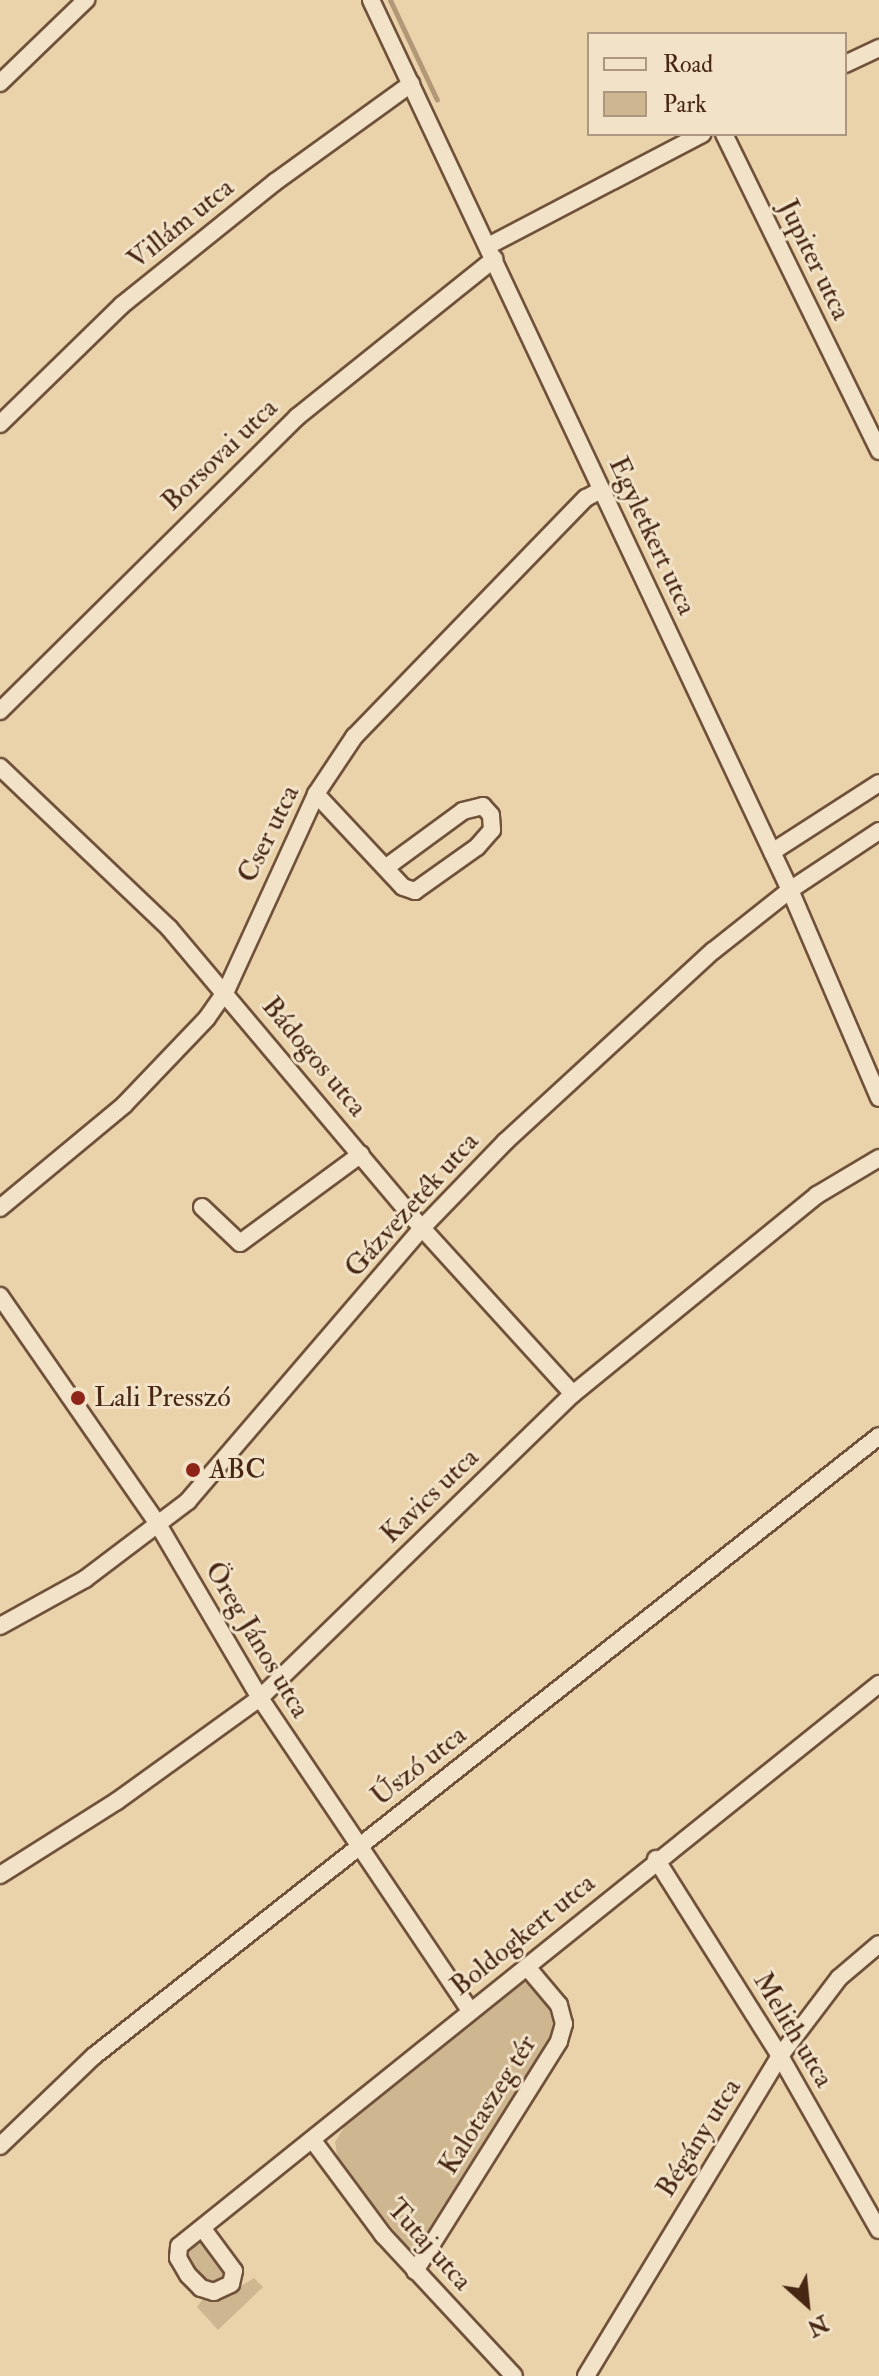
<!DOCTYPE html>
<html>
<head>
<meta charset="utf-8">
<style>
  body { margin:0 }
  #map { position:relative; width:879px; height:2376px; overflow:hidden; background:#ead3aa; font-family:"IM FELL Double Pica",serif }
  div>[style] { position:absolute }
  .green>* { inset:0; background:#ceb690 }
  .stream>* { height:5px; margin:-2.5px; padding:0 2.5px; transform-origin:2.5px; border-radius:2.5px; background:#b39877 }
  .roads { filter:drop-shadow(2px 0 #70513a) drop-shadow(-2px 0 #70513a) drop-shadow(0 2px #70513a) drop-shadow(0 -2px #70513a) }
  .minor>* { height:16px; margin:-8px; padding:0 8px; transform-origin:8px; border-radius:8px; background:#f1e2c8 }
  .dots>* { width:22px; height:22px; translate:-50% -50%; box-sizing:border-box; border:4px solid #f1e2c8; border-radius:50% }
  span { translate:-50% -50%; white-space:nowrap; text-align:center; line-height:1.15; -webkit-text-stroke:6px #f1e2c8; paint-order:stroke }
  .street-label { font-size:28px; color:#472614 }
  .poi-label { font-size:28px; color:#472614 }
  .left { translate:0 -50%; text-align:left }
  .legend { position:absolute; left:587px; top:32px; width:260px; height:104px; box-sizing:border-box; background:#f1e2c8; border:2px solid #ad9780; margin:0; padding:10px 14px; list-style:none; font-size:24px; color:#472614 }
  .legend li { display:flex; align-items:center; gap:16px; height:40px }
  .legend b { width:40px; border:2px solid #ad9780 }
  .north { position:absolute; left:767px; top:2264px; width:80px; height:80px; -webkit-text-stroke:6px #f1e2c8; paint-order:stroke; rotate:153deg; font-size:22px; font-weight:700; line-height:32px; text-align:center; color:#472614 }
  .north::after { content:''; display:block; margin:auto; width:28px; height:36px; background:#472614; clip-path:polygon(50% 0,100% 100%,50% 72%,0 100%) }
</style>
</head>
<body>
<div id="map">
  <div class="green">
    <i style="clip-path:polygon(524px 1981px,532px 1982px,558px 2016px,554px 2038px,418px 2255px,412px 2253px,338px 2160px,335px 2142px,345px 2126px,506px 1988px)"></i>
    <i style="clip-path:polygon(202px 2240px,225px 2272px,217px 2283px,204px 2281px,186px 2258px,192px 2245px)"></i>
    <i style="clip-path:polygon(254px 2278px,263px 2287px,218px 2330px,197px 2307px,205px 2296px,223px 2297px)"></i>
  </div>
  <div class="stream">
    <i style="left:390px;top:0;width:110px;rotate:64.8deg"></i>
  </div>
  <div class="roads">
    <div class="minor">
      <i style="left:371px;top:0;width:984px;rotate:64.79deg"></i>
      <i style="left:790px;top:890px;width:226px;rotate:66.8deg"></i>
      <i style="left:845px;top:64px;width:38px;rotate:-25deg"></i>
      <i style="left:0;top:83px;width:120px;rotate:-44deg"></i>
      <i style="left:724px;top:134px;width:353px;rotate:63.9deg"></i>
      <i style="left:488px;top:246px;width:242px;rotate:-27.6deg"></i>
      <i style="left:0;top:424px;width:170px;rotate:-44.3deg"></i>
      <i style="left:122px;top:305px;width:196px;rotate:-38.8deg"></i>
      <i style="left:275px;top:182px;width:168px;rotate:-35.8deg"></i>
      <i style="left:0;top:711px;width:418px;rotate:-44.7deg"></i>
      <i style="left:297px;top:417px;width:253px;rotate:-38.7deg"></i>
      <i style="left:0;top:767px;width:233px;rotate:43.6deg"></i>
      <i style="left:169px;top:928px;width:392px;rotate:49.9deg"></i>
      <i style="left:422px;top:1228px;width:224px;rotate:47.7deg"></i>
      <i style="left:316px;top:794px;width:127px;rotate:46.9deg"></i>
      <i style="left:403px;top:887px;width:13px;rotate:18deg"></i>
      <i style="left:415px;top:891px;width:76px;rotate:-35.4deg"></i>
      <i style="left:477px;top:847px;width:23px;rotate:-49deg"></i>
      <i style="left:492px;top:830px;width:15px;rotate:-94deg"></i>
      <i style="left:491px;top:815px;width:12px;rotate:-132deg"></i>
      <i style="left:483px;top:806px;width:21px;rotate:166deg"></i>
      <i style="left:463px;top:811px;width:88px;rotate:143.8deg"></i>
      <i style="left:772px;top:852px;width:127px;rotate:-32.8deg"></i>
      <i style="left:202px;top:1207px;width:52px;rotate:43.5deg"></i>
      <i style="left:240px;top:1243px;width:150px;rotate:-36.3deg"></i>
      <i style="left:0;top:1208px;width:161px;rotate:-39.7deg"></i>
      <i style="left:124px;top:1105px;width:120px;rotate:-46.3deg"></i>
      <i style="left:207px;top:1018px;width:33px;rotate:-55deg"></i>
      <i style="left:226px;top:991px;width:217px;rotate:-65.4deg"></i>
      <i style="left:316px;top:794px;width:69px;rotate:-56.3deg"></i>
      <i style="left:354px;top:737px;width:333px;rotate:-45.9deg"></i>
      <i style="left:586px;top:498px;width:17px;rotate:-28deg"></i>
      <i style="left:0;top:1296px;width:280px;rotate:55.3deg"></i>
      <i style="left:159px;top:1526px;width:199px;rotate:59.6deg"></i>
      <i style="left:260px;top:1698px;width:377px;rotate:56.1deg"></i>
      <i style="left:0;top:1626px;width:97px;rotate:-28.9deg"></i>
      <i style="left:85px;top:1579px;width:129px;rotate:-37.1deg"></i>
      <i style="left:188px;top:1501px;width:360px;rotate:-49.4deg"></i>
      <i style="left:422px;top:1228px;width:120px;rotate:-46deg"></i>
      <i style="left:505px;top:1142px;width:282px;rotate:-42.6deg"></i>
      <i style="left:713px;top:951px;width:98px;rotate:-38.4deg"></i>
      <i style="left:790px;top:890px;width:107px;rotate:-33.5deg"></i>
      <i style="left:656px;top:1859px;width:233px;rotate:57.8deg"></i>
      <i style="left:780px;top:2056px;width:200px;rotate:60.4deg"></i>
      <i style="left:0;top:1875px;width:138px;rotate:-32.3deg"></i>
      <i style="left:117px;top:1801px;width:176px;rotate:-35.8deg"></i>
      <i style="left:260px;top:1698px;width:436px;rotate:-44.2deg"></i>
      <i style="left:573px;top:1394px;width:315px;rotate:-39.2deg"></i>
      <i style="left:817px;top:1195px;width:72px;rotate:-30.8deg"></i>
      <i style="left:314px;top:2142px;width:116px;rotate:53.4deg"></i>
      <i style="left:383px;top:2235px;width:192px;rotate:47.1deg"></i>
      <i style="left:0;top:2146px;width:130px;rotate:-43.8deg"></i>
      <i style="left:94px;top:2056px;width:1000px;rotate:-38.3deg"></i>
      <i style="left:203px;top:2229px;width:52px;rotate:53.6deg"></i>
      <i style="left:234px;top:2271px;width:13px;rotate:103deg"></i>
      <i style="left:231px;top:2284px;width:19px;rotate:155deg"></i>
      <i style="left:214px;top:2292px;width:14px;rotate:-163deg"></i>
      <i style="left:201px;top:2288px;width:18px;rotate:-135deg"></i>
      <i style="left:188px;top:2275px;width:20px;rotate:-120deg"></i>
      <i style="left:178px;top:2258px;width:12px;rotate:-85deg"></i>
      <i style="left:179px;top:2246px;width:898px;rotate:-38.76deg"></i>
      <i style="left:415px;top:2271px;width:271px;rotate:-57.9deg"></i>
      <i style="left:559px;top:2041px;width:18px;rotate:-74deg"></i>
      <i style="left:564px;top:2024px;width:20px;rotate:-105deg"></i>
      <i style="left:559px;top:2005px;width:50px;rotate:-130.1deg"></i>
      <i style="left:586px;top:2376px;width:374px;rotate:-58.8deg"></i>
      <i style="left:780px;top:2056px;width:98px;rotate:-52.9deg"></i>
      <i style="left:839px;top:1978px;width:52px;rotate:-40.4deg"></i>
    </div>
  </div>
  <div class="dots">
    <i style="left:78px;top:1398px;background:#8f2418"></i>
    <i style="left:193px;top:1470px;background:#8f2418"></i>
  </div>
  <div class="street-label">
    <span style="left:181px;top:224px;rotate:-39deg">Villám utca</span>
    <span style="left:814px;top:260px;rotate:64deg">Jupiter utca</span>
    <span style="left:220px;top:455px;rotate:-44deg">Borsovai utca</span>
    <span style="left:652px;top:536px;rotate:65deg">Egyletkert utca</span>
    <span style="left:269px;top:834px;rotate:-64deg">Cser utca</span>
    <span style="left:314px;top:1057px;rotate:50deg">Bádogos utca</span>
    <span style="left:412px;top:1205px;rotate:-48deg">Gázvezeték utca</span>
    <span style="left:430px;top:1496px;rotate:-44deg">Kavics utca</span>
    <span style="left:257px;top:1640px;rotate:59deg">Öreg János utca</span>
    <span style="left:419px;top:1766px;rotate:-38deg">Úszó utca</span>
    <span style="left:523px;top:1935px;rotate:-39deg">Boldogkert utca</span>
    <span style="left:793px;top:2030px;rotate:59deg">Melith utca</span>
    <span style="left:488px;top:2105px;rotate:-58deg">Kalotaszeg tér</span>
    <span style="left:699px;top:2138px;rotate:-58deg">Bégány utca</span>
    <span style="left:429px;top:2245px;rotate:48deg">Tutaj utca</span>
  </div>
  <div class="poi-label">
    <span class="left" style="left:94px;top:1398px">Lali Presszó</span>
    <span class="left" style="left:209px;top:1470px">ABC</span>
  </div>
  <ul class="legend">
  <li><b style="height:10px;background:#f1e2c8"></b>Road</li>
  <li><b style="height:22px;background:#ceb690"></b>Park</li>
  </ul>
  <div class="north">N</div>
</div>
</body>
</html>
